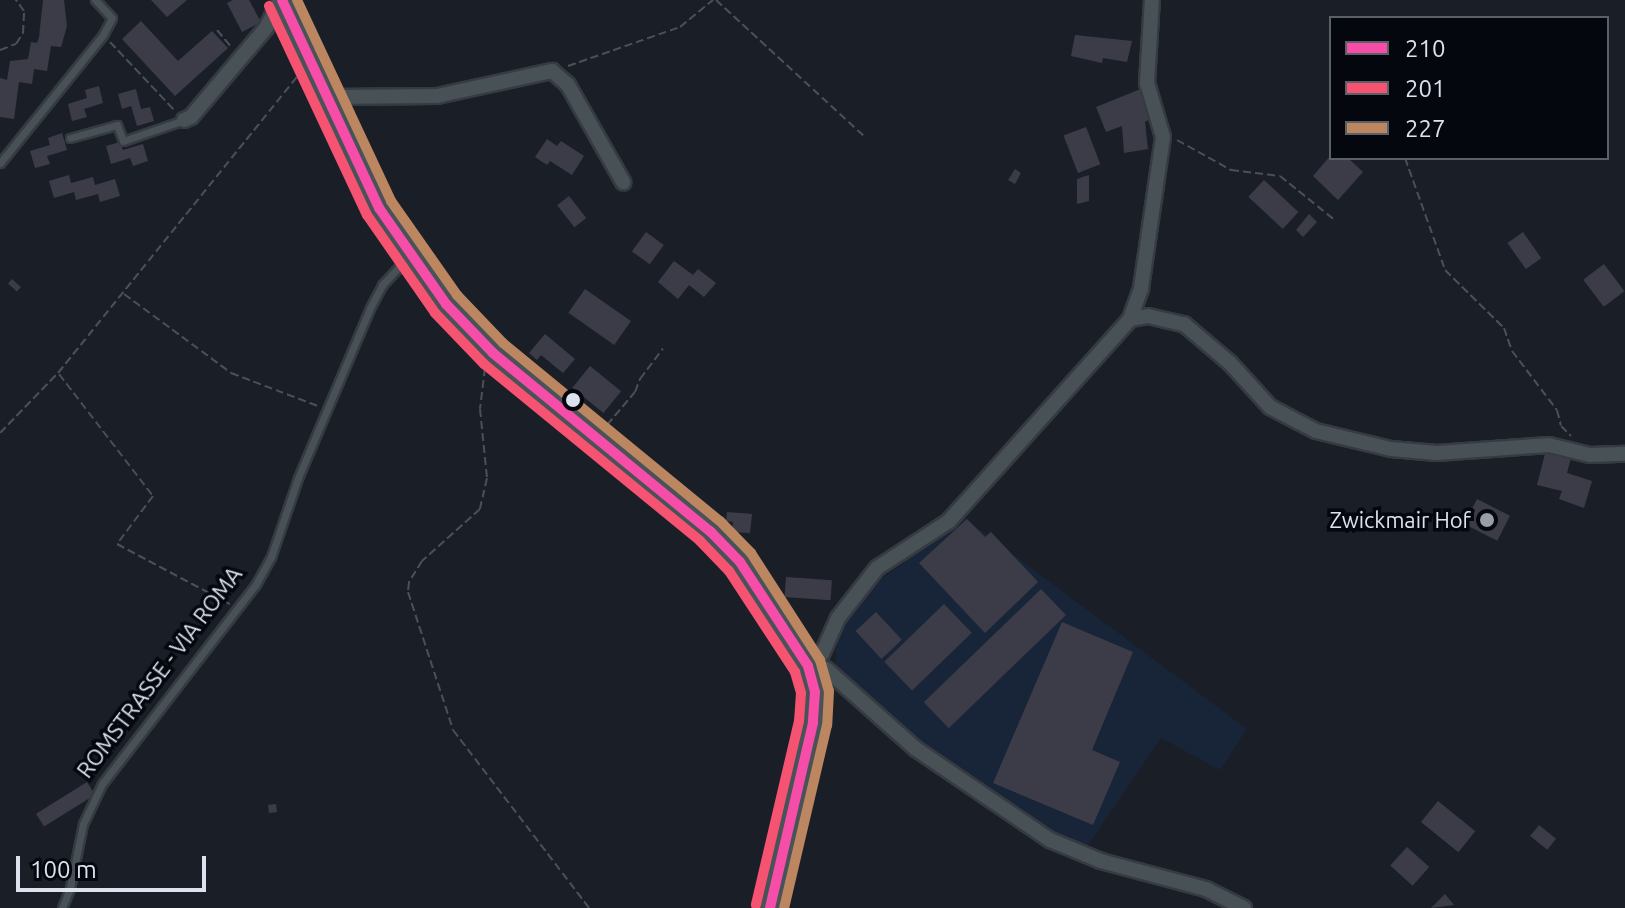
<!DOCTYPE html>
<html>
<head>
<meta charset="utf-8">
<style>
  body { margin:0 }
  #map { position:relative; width:1625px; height:908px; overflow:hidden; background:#1a1f27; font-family:Ubuntu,sans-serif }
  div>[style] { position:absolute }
  .built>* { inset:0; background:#182437 }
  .building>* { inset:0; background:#3c3c49; transform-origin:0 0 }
  .path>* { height:2px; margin-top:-1px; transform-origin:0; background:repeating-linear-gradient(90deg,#4a5055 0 8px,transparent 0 12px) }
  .roads { filter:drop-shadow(2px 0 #363b42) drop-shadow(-2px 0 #363b42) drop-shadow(0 2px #363b42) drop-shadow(0 -2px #363b42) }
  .lane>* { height:7px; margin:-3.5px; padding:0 3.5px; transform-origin:3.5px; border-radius:3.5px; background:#485155 }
  .street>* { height:14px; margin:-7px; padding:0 7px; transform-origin:7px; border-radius:7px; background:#485155 }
  .secondary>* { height:20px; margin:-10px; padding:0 10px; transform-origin:10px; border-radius:10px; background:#485257 }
  .bus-1>* { height:10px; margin:-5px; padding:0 5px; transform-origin:5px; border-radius:5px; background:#f54da8 }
  .bus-2>* { height:10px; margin:-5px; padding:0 5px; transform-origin:5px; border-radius:5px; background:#f65372 }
  .bus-3>* { height:10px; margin:-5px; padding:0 5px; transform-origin:5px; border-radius:5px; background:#bb8660 }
  .dots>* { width:22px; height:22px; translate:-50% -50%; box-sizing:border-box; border:4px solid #04080e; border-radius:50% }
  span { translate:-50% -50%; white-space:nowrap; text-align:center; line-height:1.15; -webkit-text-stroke:7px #04080e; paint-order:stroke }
  .poi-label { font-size:22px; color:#dce3ee }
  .right { translate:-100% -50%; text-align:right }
  .street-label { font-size:22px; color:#dce3ee }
  .legend { position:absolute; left:1329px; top:16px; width:280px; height:144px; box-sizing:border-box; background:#04080e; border:2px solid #5a6068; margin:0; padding:10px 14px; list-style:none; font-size:24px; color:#dce3ee }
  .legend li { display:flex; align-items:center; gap:16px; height:40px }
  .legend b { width:40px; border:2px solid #5a6068 }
  .scale { position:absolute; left:16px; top:856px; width:190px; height:36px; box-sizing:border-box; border:4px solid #dce3ee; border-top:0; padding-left:10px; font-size:24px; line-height:28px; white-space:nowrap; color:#dce3ee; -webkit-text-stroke:6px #04080e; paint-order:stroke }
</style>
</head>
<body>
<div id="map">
  <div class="built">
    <i style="clip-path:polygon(963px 517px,1247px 729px,1220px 770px,1161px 738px,1084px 851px,1049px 836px,924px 752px,835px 670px,837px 630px,865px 592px)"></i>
  </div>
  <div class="building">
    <i style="clip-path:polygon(43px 0,64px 0,67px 26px,61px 47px,51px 46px,47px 71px,34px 69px,32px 84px,19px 82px,14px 119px,0 117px,0 78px,7px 80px,10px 61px,28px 59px,31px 42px,37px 43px,39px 37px)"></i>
    <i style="clip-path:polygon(151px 0,187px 0,167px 17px)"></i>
    <i style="clip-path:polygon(233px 0,249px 0,261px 22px,242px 32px,227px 3px)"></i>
    <i style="clip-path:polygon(141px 21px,178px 61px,212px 31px,228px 48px,175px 96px,122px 39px)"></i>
    <i style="clip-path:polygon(1075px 35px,1132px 41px,1127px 62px,1103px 58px,1102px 63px,1071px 56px)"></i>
    <i style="clip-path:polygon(99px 86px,103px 103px,84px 109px,87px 117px,72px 121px,68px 104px,87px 98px,85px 90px)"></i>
    <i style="clip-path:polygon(1143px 88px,1155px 116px,1145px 122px,1148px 149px,1124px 153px,1122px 126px,1106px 132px,1096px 107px)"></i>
    <i style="clip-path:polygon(136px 89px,141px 109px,150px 107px,154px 121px,137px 126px,131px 106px,122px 109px,118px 94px)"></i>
    <i style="left:1086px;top:127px;width:40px;height:24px;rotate:69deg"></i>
    <i style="clip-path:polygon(62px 133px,67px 150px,47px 156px,50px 164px,35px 168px,30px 151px,50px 145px,48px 138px)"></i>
    <i style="clip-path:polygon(547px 139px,557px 146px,561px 141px,584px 156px,572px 175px,550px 161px,547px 165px,535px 157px)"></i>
    <i style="clip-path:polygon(120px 142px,123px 150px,143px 144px,148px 161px,133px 166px,130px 158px,111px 164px,106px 146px)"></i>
    <i style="clip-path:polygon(1331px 155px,1331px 158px,1348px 158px,1363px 172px,1338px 200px,1313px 176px)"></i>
    <i style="clip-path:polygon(1015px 169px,1021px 173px,1015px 184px,1008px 180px)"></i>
    <i style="clip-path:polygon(69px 175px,71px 183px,93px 177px,95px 185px,115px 179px,120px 196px,100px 202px,98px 194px,76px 200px,74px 192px,54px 198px,49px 181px)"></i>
    <i style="clip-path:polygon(1089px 175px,1089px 201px,1077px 204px,1077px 179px)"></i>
    <i style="left:1264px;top:180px;width:47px;height:23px;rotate:43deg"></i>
    <i style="left:569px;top:196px;width:28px;height:15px;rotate:52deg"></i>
    <i style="clip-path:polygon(1309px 214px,1317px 222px,1303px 237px,1296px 230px)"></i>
    <i style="left:646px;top:232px;width:22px;height:24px;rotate:36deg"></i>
    <i style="left:1523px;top:232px;width:32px;height:19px;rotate:55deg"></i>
    <i style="clip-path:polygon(674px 261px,693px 275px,698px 269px,716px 283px,704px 297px,689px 285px,678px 299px,658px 282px)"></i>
    <i style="left:1604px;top:264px;width:34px;height:26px;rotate:53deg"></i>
    <i style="left:12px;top:279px;width:12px;height:6px;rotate:42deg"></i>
    <i style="left:585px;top:289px;width:56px;height:29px;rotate:35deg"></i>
    <i style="clip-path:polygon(545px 334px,575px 359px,563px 373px,541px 355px,537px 360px,529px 353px)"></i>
    <i style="left:590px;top:366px;width:40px;height:28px;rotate:39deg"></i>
    <i style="clip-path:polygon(1546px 450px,1571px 458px,1567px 473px,1592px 481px,1584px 508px,1559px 499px,1562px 491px,1537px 485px)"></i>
    <i style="left:1477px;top:499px;width:37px;height:28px;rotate:27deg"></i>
    <i style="clip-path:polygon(727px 512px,752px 514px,750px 533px,732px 532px,733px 522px,726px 521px)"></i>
    <i style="clip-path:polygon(967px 519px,985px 537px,991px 532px,1038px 582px,985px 633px,919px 563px)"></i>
    <i style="left:786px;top:577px;width:46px;height:20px;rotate:4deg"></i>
    <i style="left:1041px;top:589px;width:36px;height:163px;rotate:46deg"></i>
    <i style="left:944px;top:604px;width:40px;height:83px;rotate:46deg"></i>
    <i style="left:876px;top:612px;width:38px;height:28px;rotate:47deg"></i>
    <i style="clip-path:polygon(1062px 622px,1133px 652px,1092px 750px,1120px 762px,1093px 825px,993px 783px)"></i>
    <i style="left:87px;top:782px;width:15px;height:60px;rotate:58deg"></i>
    <i style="left:1438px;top:801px;width:48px;height:27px;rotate:39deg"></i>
    <i style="left:276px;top:804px;width:8px;height:8px;rotate:83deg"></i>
    <i style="left:1539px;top:825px;width:22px;height:14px;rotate:39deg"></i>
    <i style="left:1407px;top:847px;width:30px;height:25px;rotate:42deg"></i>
    <i style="clip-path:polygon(1445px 894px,1454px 905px,1431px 908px)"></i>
  </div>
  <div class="path">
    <i style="left:716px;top:0;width:202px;rotate:42.6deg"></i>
    <i style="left:217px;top:30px;width:23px;rotate:50deg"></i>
    <i style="left:110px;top:42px;width:93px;rotate:46.7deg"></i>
    <i style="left:0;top:50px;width:17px;rotate:-21deg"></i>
    <i style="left:16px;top:44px;width:13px;rotate:-58deg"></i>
    <i style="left:23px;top:33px;width:22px;rotate:-87deg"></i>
    <i style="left:24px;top:11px;width:14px;rotate:-126deg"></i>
    <i style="left:568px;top:66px;width:119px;rotate:-19.2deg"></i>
    <i style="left:680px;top:27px;width:43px;rotate:-39.3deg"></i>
    <i style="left:1177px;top:140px;width:62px;rotate:29.1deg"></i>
    <i style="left:1231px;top:170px;width:49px;rotate:7deg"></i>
    <i style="left:1280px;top:176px;width:72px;rotate:38.8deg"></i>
    <i style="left:1405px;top:158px;width:119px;rotate:70.3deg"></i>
    <i style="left:1445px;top:270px;width:83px;rotate:44.5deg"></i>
    <i style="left:1504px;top:328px;width:24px;rotate:71deg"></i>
    <i style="left:1512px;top:351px;width:74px;rotate:52.7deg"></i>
    <i style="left:1557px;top:410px;width:16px;rotate:76deg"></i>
    <i style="left:1561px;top:426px;width:14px;rotate:45deg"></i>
    <i style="left:124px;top:294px;width:133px;rotate:36.4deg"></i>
    <i style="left:231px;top:373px;width:93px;rotate:20.8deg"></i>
    <i style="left:485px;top:368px;width:41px;rotate:97deg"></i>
    <i style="left:480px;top:409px;width:69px;rotate:84.2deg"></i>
    <i style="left:487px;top:478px;width:32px;rotate:103deg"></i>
    <i style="left:480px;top:509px;width:78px;rotate:138.1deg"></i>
    <i style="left:422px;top:561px;width:25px;rotate:122deg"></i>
    <i style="left:409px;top:582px;width:10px;rotate:96deg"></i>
    <i style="left:408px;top:592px;width:145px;rotate:71.9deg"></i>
    <i style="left:453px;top:730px;width:224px;rotate:52.6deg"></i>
    <i style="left:59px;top:374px;width:154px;rotate:52.4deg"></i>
    <i style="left:153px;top:496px;width:60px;rotate:126.9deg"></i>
    <i style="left:117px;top:544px;width:128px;rotate:28deg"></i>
    <i style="left:607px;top:425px;width:43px;rotate:-49.7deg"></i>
    <i style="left:635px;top:392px;width:14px;rotate:-69deg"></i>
    <i style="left:640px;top:379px;width:38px;rotate:-53deg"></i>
    <i style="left:0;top:433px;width:83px;rotate:-46deg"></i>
    <i style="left:58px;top:373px;width:384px;rotate:-51.1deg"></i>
  </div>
  <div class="roads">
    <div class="lane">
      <i style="left:70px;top:138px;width:49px;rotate:-15.5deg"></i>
      <i style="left:117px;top:125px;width:17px;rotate:69deg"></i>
      <i style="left:123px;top:141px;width:65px;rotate:-19deg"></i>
      <i style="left:0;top:163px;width:164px;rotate:-51.2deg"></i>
      <i style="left:103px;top:35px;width:19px;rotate:-62deg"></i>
      <i style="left:112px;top:18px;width:25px;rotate:-133deg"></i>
      <i style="left:62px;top:908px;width:22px;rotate:-68deg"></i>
      <i style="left:70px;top:888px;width:65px;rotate:-78.5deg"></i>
      <i style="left:83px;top:824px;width:44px;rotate:-64.6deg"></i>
      <i style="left:102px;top:784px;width:252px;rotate:-52.4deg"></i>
      <i style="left:256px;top:584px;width:31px;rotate:-61deg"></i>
      <i style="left:271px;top:557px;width:83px;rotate:-71.1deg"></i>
      <i style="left:298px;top:478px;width:185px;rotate:-67deg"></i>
      <i style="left:370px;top:308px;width:26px;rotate:-62deg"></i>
      <i style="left:382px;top:285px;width:41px;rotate:-47deg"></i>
    </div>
    <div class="street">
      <i style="left:330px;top:97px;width:107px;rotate:-0.5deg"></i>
      <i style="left:437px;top:96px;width:118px;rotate:-12.3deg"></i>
      <i style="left:552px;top:71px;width:21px;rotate:41deg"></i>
      <i style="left:568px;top:85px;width:112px;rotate:60.4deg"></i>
      <i style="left:184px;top:120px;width:8px;rotate:-23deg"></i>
      <i style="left:191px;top:117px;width:116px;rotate:-49.9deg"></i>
      <i style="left:266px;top:28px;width:31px;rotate:-63deg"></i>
      <i style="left:1130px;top:319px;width:33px;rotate:-70deg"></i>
      <i style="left:1141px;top:288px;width:153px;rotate:-81.7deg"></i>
      <i style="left:1163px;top:137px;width:56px;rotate:-106.5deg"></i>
      <i style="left:1147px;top:83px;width:83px;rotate:-86.6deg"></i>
      <i style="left:1244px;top:908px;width:42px;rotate:-153.4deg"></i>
      <i style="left:1206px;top:889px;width:109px;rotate:-165.1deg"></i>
      <i style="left:1101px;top:861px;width:55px;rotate:-157.6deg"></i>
      <i style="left:1050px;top:840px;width:162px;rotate:-145.8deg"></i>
      <i style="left:916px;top:749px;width:120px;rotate:-138.4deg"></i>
      <i style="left:826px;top:669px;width:18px;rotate:-171deg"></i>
      <i style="left:808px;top:666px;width:18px;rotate:-41deg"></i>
      <i style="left:822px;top:654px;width:39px;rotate:-66deg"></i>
      <i style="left:838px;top:618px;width:63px;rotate:-52deg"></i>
      <i style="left:877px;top:568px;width:86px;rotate:-33.1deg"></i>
      <i style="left:949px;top:521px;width:271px;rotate:-48.1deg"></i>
      <i style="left:1130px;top:319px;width:18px;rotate:-9deg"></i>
      <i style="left:1148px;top:316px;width:37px;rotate:13deg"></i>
      <i style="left:1184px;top:324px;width:60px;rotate:40.3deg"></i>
      <i style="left:1230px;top:363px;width:59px;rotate:47.7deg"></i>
      <i style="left:1270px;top:407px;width:52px;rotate:27.6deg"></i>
      <i style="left:1316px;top:431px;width:77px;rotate:13.5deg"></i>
      <i style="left:1391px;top:449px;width:46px;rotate:5deg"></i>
      <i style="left:1437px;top:453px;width:112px;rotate:-4.1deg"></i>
      <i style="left:1549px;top:445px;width:42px;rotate:13.7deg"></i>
      <i style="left:1590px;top:455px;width:35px;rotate:-2deg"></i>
    </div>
    <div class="secondary">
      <i style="left:282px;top:0;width:230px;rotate:65deg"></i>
      <i style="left:379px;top:208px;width:117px;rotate:55.1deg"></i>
      <i style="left:446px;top:304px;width:68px;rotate:46.2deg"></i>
      <i style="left:493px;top:353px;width:281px;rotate:39.4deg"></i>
      <i style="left:710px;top:531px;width:43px;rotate:45.9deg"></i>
      <i style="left:740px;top:562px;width:124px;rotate:56.8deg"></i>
      <i style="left:808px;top:666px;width:27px;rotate:75deg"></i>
      <i style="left:815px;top:692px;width:31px;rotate:94deg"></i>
      <i style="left:813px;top:723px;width:190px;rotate:103.1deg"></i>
    </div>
  </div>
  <div class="bus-1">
    <i style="left:282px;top:0;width:230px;rotate:65deg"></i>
    <i style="left:379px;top:208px;width:117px;rotate:55.1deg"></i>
    <i style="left:446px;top:304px;width:68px;rotate:46.2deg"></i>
    <i style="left:493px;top:353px;width:281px;rotate:39.4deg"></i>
    <i style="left:710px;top:531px;width:43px;rotate:45.9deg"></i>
    <i style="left:740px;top:562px;width:124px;rotate:56.8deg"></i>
    <i style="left:808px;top:666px;width:27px;rotate:75deg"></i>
    <i style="left:815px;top:692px;width:31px;rotate:94deg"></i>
    <i style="left:813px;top:723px;width:190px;rotate:103.1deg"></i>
  </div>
  <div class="bus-2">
    <i style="left:269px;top:6px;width:231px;rotate:64.9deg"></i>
    <i style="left:367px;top:215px;width:119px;rotate:55.2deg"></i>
    <i style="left:435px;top:313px;width:71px;rotate:46.1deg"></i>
    <i style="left:484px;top:364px;width:279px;rotate:39.3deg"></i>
    <i style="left:700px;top:541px;width:42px;rotate:46deg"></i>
    <i style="left:729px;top:571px;width:121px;rotate:56.8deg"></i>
    <i style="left:795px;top:672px;width:22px;rotate:74deg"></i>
    <i style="left:801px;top:693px;width:28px;rotate:94deg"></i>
    <i style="left:799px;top:721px;width:189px;rotate:103.2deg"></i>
  </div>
  <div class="bus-3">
    <i style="left:297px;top:0;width:222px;rotate:64.9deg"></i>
    <i style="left:391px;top:201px;width:115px;rotate:54.9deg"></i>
    <i style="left:457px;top:295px;width:66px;rotate:46.2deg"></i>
    <i style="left:503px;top:343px;width:281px;rotate:39.4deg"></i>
    <i style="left:720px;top:521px;width:45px;rotate:45.9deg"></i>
    <i style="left:751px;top:553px;width:127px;rotate:57.2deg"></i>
    <i style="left:820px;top:660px;width:32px;rotate:74deg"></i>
    <i style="left:829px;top:691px;width:34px;rotate:93deg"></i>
    <i style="left:827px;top:725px;width:188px;rotate:103.2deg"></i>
  </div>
  <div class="dots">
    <i style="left:573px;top:400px;background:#dce3ee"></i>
    <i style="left:1487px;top:520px;background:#989ea8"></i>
  </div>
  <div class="poi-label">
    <span class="right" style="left:1471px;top:520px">Zwickmair Hof</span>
  </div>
  <div class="street-label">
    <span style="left:159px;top:672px;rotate:-53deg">ROMSTRASSE - VIA ROMA</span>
  </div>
  <ul class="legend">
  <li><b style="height:10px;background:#f54da8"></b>210</li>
  <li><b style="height:10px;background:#f65372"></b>201</li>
  <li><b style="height:10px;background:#bb8660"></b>227</li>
  </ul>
  <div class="scale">100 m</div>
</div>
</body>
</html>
